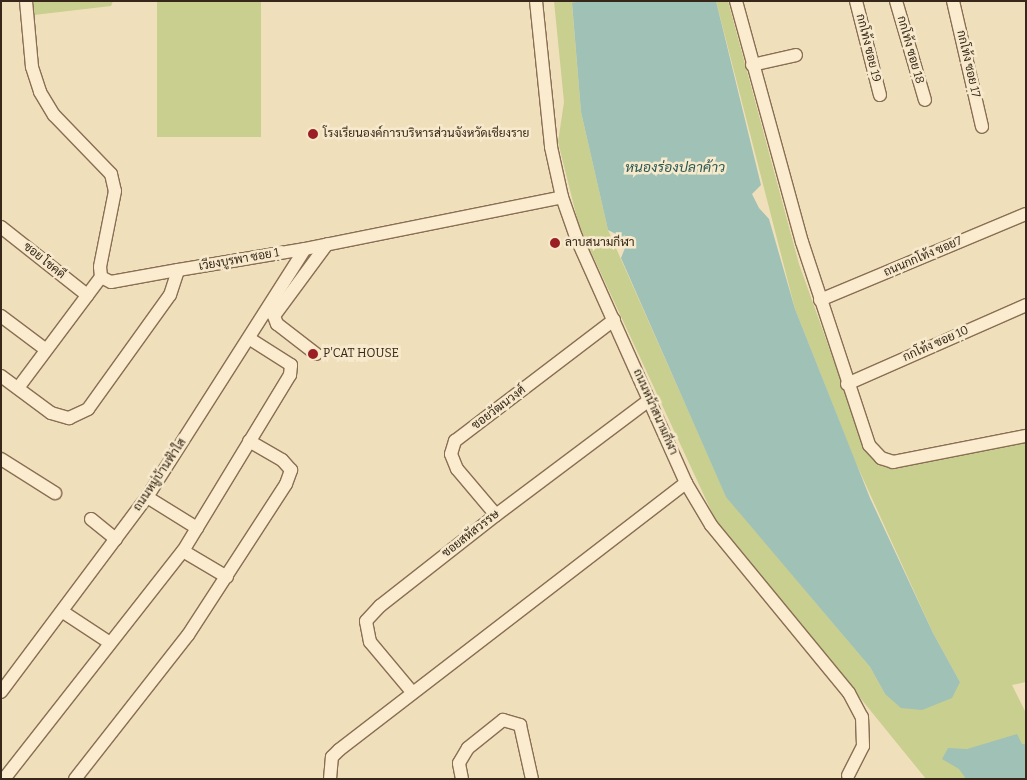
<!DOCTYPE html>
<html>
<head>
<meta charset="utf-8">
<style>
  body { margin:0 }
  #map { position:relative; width:1027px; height:780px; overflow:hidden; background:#f0dfbb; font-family:Bitter,Sarabun,serif }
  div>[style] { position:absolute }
  .green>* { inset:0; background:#c9cf8f; transform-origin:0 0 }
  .water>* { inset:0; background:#a0c1b6 }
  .roads { filter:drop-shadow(1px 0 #896e54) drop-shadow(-1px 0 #896e54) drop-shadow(0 1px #896e54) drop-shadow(0 -1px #896e54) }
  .minor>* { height:12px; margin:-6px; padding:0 6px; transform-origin:6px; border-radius:6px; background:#fbeccf }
  .dots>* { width:14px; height:14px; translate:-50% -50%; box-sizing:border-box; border:2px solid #f7e9cb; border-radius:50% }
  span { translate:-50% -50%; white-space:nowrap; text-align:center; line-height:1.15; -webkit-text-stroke:5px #f7e9cb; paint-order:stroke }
  .street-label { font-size:12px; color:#37271a }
  .poi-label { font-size:12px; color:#37271a }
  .left { translate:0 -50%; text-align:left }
  .water-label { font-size:14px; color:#285853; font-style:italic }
  .frame { position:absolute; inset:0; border:2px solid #37271a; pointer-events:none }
</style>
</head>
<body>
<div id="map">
  <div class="green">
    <i style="clip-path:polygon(34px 1px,113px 1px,111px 6px,34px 15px)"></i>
    <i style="left:157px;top:1px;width:104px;height:136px"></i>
    <i style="clip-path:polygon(554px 1px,581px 1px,572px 4px,581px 112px,608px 230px,726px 496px,870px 667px,885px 694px,960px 682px,933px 633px,855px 461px,795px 309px,716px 1px,728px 1px,799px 264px,865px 448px,898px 462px,1026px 436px,1026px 682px,1012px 685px,1026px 713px,1026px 779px,926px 779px,715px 519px,579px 226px,558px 142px,564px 102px)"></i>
  </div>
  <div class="water">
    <i style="clip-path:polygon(581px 1px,716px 1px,761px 185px,752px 194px,759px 208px,769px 219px,795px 309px,870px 498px,933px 633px,960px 682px,952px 698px,922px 710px,901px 708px,885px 694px,870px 667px,726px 497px,621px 258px,625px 248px,620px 236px,608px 230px,581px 112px,572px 3px)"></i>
    <i style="clip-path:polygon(1017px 734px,1022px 744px,1026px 744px,1026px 779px,966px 779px,959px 769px,942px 759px,948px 748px,967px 749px)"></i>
  </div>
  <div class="roads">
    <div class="minor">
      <i style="left:26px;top:1px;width:66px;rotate:84.8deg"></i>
      <i style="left:32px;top:67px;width:26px;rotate:72deg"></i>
      <i style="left:40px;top:92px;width:27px;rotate:59deg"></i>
      <i style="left:54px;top:115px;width:82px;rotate:46deg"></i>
      <i style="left:111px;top:174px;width:17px;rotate:77deg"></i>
      <i style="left:115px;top:191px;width:77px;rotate:101.2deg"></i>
      <i style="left:100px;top:267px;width:10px;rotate:84deg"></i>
      <i style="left:101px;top:277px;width:11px;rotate:27deg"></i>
      <i style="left:111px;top:282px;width:68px;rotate:-10.2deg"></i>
      <i style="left:536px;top:1px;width:147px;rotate:84.1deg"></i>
      <i style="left:551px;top:147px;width:51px;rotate:77.6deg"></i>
      <i style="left:562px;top:197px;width:42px;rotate:70.7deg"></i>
      <i style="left:576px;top:237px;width:269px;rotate:65.9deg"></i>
      <i style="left:686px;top:483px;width:49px;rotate:59.2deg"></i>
      <i style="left:711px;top:525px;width:217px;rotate:50.6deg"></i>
      <i style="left:849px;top:693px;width:27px;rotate:62deg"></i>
      <i style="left:862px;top:717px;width:29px;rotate:88deg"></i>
      <i style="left:863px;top:746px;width:33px;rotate:117deg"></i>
      <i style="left:736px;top:1px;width:250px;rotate:74.7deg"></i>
      <i style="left:802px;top:242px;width:214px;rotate:71.7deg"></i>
      <i style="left:869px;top:445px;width:18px;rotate:47deg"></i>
      <i style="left:881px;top:458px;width:13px;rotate:18deg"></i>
      <i style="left:893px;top:462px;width:136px;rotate:-11.1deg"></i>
      <i style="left:856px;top:1px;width:97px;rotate:75.7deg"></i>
      <i style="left:896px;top:1px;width:103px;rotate:73.7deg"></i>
      <i style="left:953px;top:1px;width:129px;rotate:77deg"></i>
      <i style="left:752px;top:65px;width:45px;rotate:-12.8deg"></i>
      <i style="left:1px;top:227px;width:110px;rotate:38.3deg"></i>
      <i style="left:820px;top:300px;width:223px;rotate:-22.7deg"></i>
      <i style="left:1px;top:316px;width:55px;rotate:36.9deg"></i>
      <i style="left:316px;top:354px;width:49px;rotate:-142.4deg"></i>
      <i style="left:277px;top:324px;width:9px;rotate:-111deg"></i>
      <i style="left:274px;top:316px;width:89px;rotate:-53.6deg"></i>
      <i style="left:1px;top:376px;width:62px;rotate:36.5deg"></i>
      <i style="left:51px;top:413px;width:19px;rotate:16deg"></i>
      <i style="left:69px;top:418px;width:21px;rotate:-25deg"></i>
      <i style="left:88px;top:409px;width:140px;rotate:-54.3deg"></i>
      <i style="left:170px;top:295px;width:26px;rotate:-72deg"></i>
      <i style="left:178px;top:270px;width:129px;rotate:-9.4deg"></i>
      <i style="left:305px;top:249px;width:262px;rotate:-11.4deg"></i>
      <i style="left:847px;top:384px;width:196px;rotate:-23.8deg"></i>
      <i style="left:18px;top:388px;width:139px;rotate:-53.2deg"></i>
      <i style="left:1px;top:459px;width:64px;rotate:32.2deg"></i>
      <i style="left:147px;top:497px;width:59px;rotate:31.8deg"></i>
      <i style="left:496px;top:515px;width:60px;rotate:-130.3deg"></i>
      <i style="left:457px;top:469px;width:16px;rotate:-112deg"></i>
      <i style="left:451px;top:454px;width:14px;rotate:-73deg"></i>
      <i style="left:455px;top:441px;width:200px;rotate:-37.3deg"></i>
      <i style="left:91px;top:519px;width:32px;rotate:39deg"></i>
      <i style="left:183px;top:551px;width:51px;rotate:30.6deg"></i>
      <i style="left:63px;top:612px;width:56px;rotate:33.4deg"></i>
      <i style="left:1px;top:692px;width:244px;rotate:-53.2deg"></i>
      <i style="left:147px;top:497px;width:294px;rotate:-57.5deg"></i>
      <i style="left:412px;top:692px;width:65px;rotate:-130deg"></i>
      <i style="left:370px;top:642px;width:21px;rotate:-101deg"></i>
      <i style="left:366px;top:621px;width:21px;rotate:-47deg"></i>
      <i style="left:380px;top:606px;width:147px;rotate:-38.1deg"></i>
      <i style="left:496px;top:515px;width:191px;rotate:-36.9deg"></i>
      <i style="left:4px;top:779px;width:290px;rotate:-51.9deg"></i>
      <i style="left:183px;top:551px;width:206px;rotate:-58.7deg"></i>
      <i style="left:290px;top:375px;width:10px;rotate:-84deg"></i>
      <i style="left:291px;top:365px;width:49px;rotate:-147.6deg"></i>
      <i style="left:75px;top:779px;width:183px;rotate:-51.9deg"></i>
      <i style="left:188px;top:635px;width:180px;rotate:-57deg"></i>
      <i style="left:286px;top:484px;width:15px;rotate:-70deg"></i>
      <i style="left:291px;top:470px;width:13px;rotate:-132deg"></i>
      <i style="left:282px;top:460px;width:38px;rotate:-150deg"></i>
      <i style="left:330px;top:779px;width:22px;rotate:-85deg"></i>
      <i style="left:332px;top:757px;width:10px;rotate:-45deg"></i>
      <i style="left:339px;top:750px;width:438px;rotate:-37.6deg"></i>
      <i style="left:462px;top:779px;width:16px;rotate:-101deg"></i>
      <i style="left:459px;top:763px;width:17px;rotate:-59deg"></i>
      <i style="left:468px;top:748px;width:45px;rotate:-38.7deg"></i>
      <i style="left:503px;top:720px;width:18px;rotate:16deg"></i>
      <i style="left:520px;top:725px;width:55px;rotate:77.5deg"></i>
    </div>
  </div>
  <div class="dots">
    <i style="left:313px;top:134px;background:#9b2026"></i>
    <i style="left:555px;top:243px;background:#9b2026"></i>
    <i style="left:313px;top:354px;background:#9b2026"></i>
  </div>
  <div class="street-label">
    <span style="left:868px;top:48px;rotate:76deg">กกโท้ง ซอย 19</span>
    <span style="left:910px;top:50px;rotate:74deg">กกโท้ง ซอย 18</span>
    <span style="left:968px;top:64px;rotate:77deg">กกโท้ง ซอย 17</span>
    <span style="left:923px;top:257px;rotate:-23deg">ถนนกกโท้ง ซอย7</span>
    <span style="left:239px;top:260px;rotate:-10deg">เวียงบูรพา ซอย 1</span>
    <span style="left:44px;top:261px;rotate:39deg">ซอย โชคดี</span>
    <span style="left:936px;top:344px;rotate:-24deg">กกโท้ง ซอย 10</span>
    <span style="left:499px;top:408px;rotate:-37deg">ซอยวัฒนวงศ์</span>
    <span style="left:655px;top:412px;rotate:66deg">ถนนหน้าสนามกีฬา</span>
    <span style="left:160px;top:475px;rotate:-56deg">ถนนหมู่บ้านฟ้าใส</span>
    <span style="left:471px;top:534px;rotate:-38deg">ซอยสหัสวรรษ</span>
  </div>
  <div class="poi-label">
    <span class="left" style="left:323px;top:134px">โรงเรียนองค์การบริหารส่วนจังหวัดเชียงราย</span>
    <span class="left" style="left:565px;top:243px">ลาบสนามกีฬา</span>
    <span class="left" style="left:323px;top:354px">P'CAT HOUSE</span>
  </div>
  <div class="water-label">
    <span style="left:675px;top:168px">หนองร่องปลาค้าว</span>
  </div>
  <div class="frame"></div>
</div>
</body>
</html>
